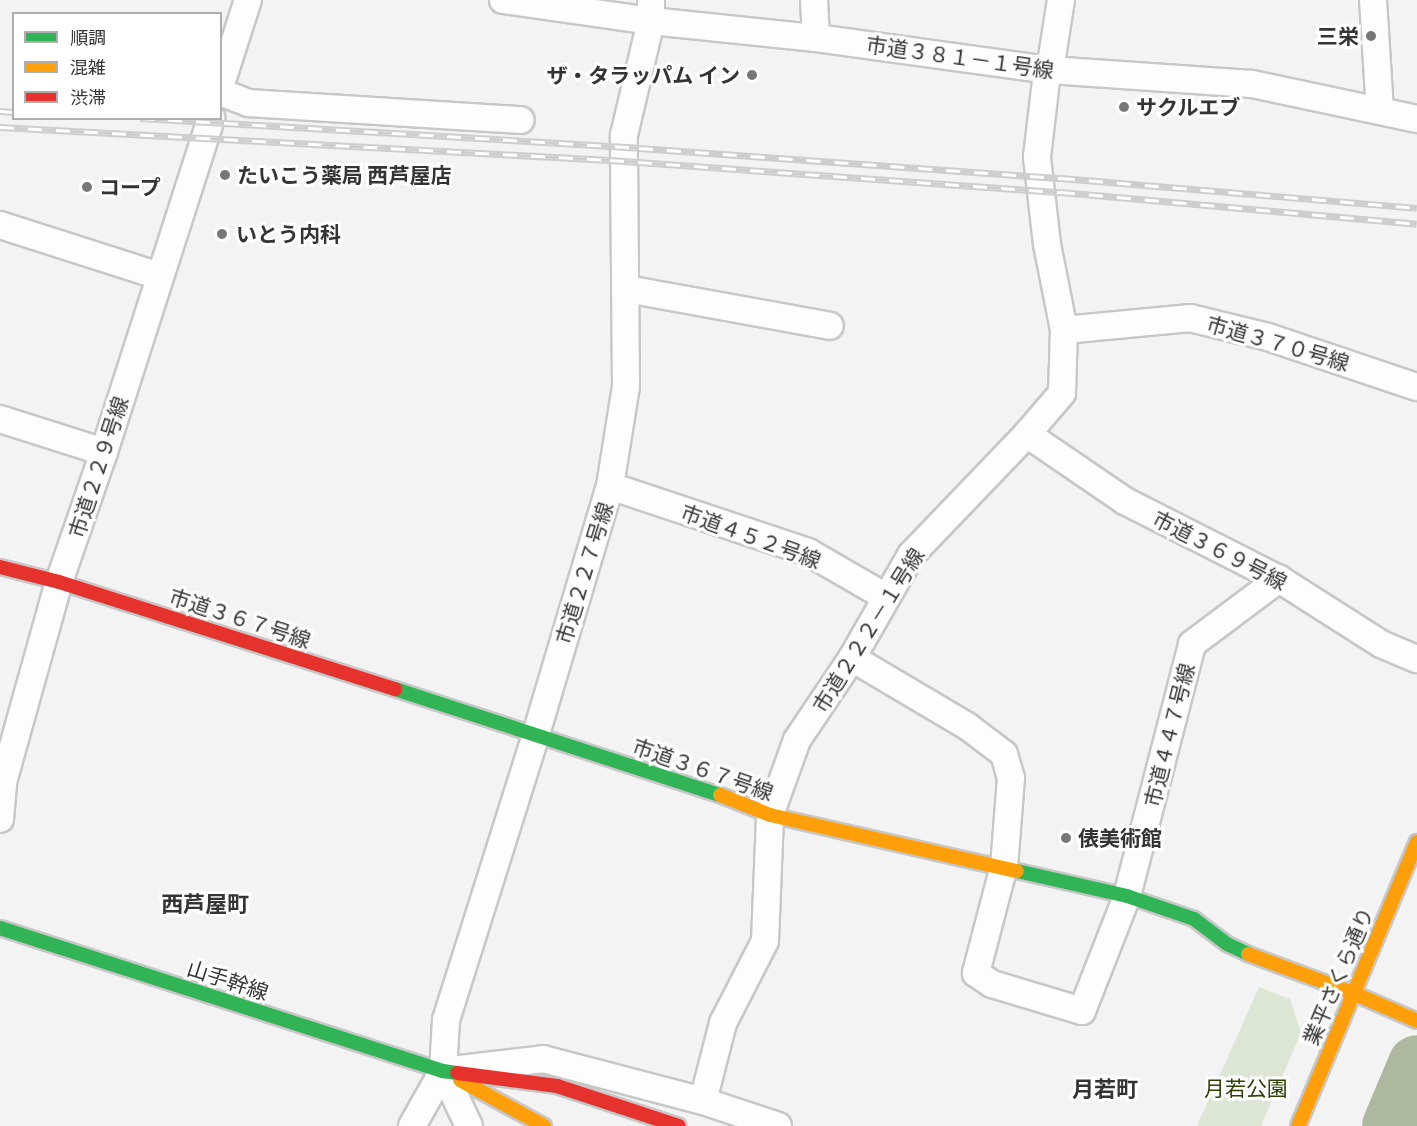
<!DOCTYPE html>
<html>
<head>
<meta charset="utf-8">
<style>
  body { margin:0 }
  #map { position:relative; width:1417px; height:1126px; overflow:hidden; background:#f4f3f4; font-family:"Titillium Web","Noto Sans JP",sans-serif }
  div>[style] { position:absolute }
  .green>* { inset:0; background:#dde6d4 }
  .river>* { height:58px; margin:-29px; padding:0 29px; transform-origin:29px; border-radius:29px; background:#adb89e }
  .roads { filter:drop-shadow(2px 0 #c7c7c7) drop-shadow(-2px 0 #c7c7c7) drop-shadow(0 2px #c7c7c7) drop-shadow(0 -2px #c7c7c7) }
  .street>* { height:26px; margin:-13px; padding:0 13px; transform-origin:13px; border-radius:13px; background:#fdfdfd }
  .fast>* { height:14px; margin:-7px; padding:0 7px; transform-origin:7px; border-radius:7px; background:#30b455 }
  .slow>* { height:14px; margin:-7px; padding:0 7px; transform-origin:7px; border-radius:7px; background:#ff9f0a }
  .jam>* { height:14px; margin:-7px; padding:0 7px; transform-origin:7px; border-radius:7px; background:#e5322d }
  .rail>* { height:7px; margin-top:-3.5px; transform-origin:0; background:repeating-linear-gradient(90deg,#fff 0 14px,#cfcecf 0 28px); box-sizing:border-box; border-block:2px solid #cfcecf }
  .dots>* { width:16px; height:16px; translate:-50% -50%; box-sizing:border-box; border:3px solid #fff; border-radius:50% }
  span { translate:-50% -50%; white-space:nowrap; text-align:center; line-height:1.15; -webkit-text-stroke:6px #fff; paint-order:stroke }
  .poi-label { font-size:21px; color:#353435; font-weight:700 }
  .right { translate:-100% -50%; text-align:right }
  .left { translate:0 -50%; text-align:left }
  .street-label { font-size:21px; color:#353435 }
  .park-label { font-size:21px; color:#2c4103 }
  .neighbourhood-label { font-size:22px; color:#353435; font-weight:700 }
  .legend { position:absolute; left:12px; top:12px; width:210px; height:108px; box-sizing:border-box; background:#fff; border:2px solid #aeaeae; margin:0; padding:8px 10px; list-style:none; font-size:18px; color:#353435 }
  .legend li { display:flex; align-items:center; gap:12px; height:30px }
  .legend b { width:30px; border:2px solid #aeaeae }
</style>
</head>
<body>
<div id="map">
  <div class="green">
    <i style="clip-path:polygon(1259px 987px,1290px 999px,1301px 1033px,1261px 1126px,1197px 1126px)"></i>
  </div>
  <div class="river">
    <i style="left:1391px;top:1126px;width:67px;rotate:-67.2deg"></i>
  </div>
  <div class="roads">
    <div class="street">
      <i style="left:503px;top:0;width:149px;rotate:8.1deg"></i>
      <i style="left:651px;top:21px;width:166px;rotate:5.9deg"></i>
      <i style="left:816px;top:38px;width:236px;rotate:7.8deg"></i>
      <i style="left:1050px;top:70px;width:202px;rotate:4deg"></i>
      <i style="left:1252px;top:84px;width:169px;rotate:12deg"></i>
      <i style="left:814px;top:0;width:38px;rotate:87deg"></i>
      <i style="left:1373px;top:0;width:111px;rotate:86.4deg"></i>
      <i style="left:220px;top:87px;width:91px;rotate:-72.2deg"></i>
      <i style="left:220px;top:92px;width:31px;rotate:21deg"></i>
      <i style="left:249px;top:103px;width:272px;rotate:3.6deg"></i>
      <i style="left:0;top:225px;width:168px;rotate:17.7deg"></i>
      <i style="left:627px;top:289px;width:206px;rotate:10.3deg"></i>
      <i style="left:1064px;top:330px;width:127px;rotate:-5.4deg"></i>
      <i style="left:1190px;top:318px;width:80px;rotate:13.7deg"></i>
      <i style="left:1268px;top:337px;width:157px;rotate:18.6deg"></i>
      <i style="left:0;top:419px;width:109px;rotate:17.6deg"></i>
      <i style="left:1027px;top:434px;width:119px;rotate:34.4deg"></i>
      <i style="left:1125px;top:501px;width:173px;rotate:26.9deg"></i>
      <i style="left:1279px;top:579px;width:121px;rotate:32.5deg"></i>
      <i style="left:1381px;top:644px;width:39px;rotate:23deg"></i>
      <i style="left:610px;top:486px;width:209px;rotate:18.4deg"></i>
      <i style="left:808px;top:552px;width:90px;rotate:30deg"></i>
      <i style="left:852px;top:658px;width:134px;rotate:30.6deg"></i>
      <i style="left:967px;top:726px;width:46px;rotate:37.1deg"></i>
      <i style="left:1004px;top:754px;width:25px;rotate:74deg"></i>
      <i style="left:1011px;top:778px;width:88px;rotate:94.5deg"></i>
      <i style="left:1004px;top:866px;width:111px;rotate:104.7deg"></i>
      <i style="left:976px;top:973px;width:19px;rotate:35deg"></i>
      <i style="left:992px;top:984px;width:94px;rotate:16.7deg"></i>
      <i style="left:1082px;top:1011px;width:123px;rotate:-68.6deg"></i>
      <i style="left:1127px;top:896px;width:260px;rotate:-75.5deg"></i>
      <i style="left:1192px;top:644px;width:109px;rotate:-36.8deg"></i>
      <i style="left:0;top:819px;width:37px;rotate:-85deg"></i>
      <i style="left:3px;top:782px;width:208px;rotate:-74.4deg"></i>
      <i style="left:59px;top:582px;width:138px;rotate:-70.9deg"></i>
      <i style="left:104px;top:452px;width:351px;rotate:-72.2deg"></i>
      <i style="left:703px;top:1101px;width:81px;rotate:-75.6deg"></i>
      <i style="left:723px;top:1023px;width:92px;rotate:-62.9deg"></i>
      <i style="left:765px;top:941px;width:126px;rotate:-87.7deg"></i>
      <i style="left:770px;top:815px;width:80px;rotate:-70.2deg"></i>
      <i style="left:797px;top:740px;width:99px;rotate:-56.1deg"></i>
      <i style="left:852px;top:658px;width:119px;rotate:-60.2deg"></i>
      <i style="left:911px;top:555px;width:168px;rotate:-46.2deg"></i>
      <i style="left:1027px;top:434px;width:54px;rotate:-49.5deg"></i>
      <i style="left:1062px;top:393px;width:63px;rotate:-88.2deg"></i>
      <i style="left:1064px;top:330px;width:88px;rotate:-101.2deg"></i>
      <i style="left:1047px;top:244px;width:88px;rotate:-96.6deg"></i>
      <i style="left:1037px;top:157px;width:78px;rotate:-83.3deg"></i>
      <i style="left:1046px;top:80px;width:11px;rotate:-68deg"></i>
      <i style="left:1050px;top:70px;width:71px;rotate:-81.1deg"></i>
      <i style="left:412px;top:1126px;width:63px;rotate:-60.6deg"></i>
      <i style="left:443px;top:1071px;width:51px;rotate:-86.6deg"></i>
      <i style="left:446px;top:1020px;width:300px;rotate:-72.5deg"></i>
      <i style="left:536px;top:734px;width:259px;rotate:-73.4deg"></i>
      <i style="left:610px;top:486px;width:101px;rotate:-80.9deg"></i>
      <i style="left:626px;top:386px;width:251px;rotate:-90.5deg"></i>
      <i style="left:624px;top:135px;width:117px;rotate:-76.7deg"></i>
      <i style="left:651px;top:21px;width:21px;rotate:-90deg"></i>
      <i style="left:469px;top:1126px;width:61px;rotate:-115.3deg"></i>
      <i style="left:443px;top:1071px;width:101px;rotate:-6.8deg"></i>
      <i style="left:543px;top:1059px;width:165px;rotate:14.7deg"></i>
      <i style="left:703px;top:1101px;width:79px;rotate:18.4deg"></i>
    </div>
    <div class="fast">
      <i style="left:395px;top:689px;width:342px;rotate:18.1deg"></i>
      <i style="left:1017px;top:871px;width:113px;rotate:12.8deg"></i>
      <i style="left:1127px;top:896px;width:71px;rotate:18.9deg"></i>
      <i style="left:1194px;top:919px;width:41px;rotate:37.1deg"></i>
      <i style="left:1227px;top:944px;width:23px;rotate:25deg"></i>
      <i style="left:0;top:928px;width:466px;rotate:17.9deg"></i>
      <i style="left:443px;top:1071px;width:14px;rotate:8deg"></i>
    </div>
    <div class="slow">
      <i style="left:720px;top:795px;width:54px;rotate:21.8deg"></i>
      <i style="left:770px;top:815px;width:253px;rotate:12.8deg"></i>
      <i style="left:1248px;top:954px;width:112px;rotate:20.4deg"></i>
      <i style="left:1353px;top:993px;width:70px;rotate:23.6deg"></i>
      <i style="left:460px;top:1080px;width:96px;rotate:28.7deg"></i>
      <i style="left:1298px;top:1126px;width:308px;rotate:-67.3deg"></i>
    </div>
    <div class="jam">
      <i style="left:0;top:567px;width:61px;rotate:14.3deg"></i>
      <i style="left:59px;top:582px;width:353px;rotate:17.7deg"></i>
      <i style="left:457px;top:1073px;width:101px;rotate:7.4deg"></i>
      <i style="left:557px;top:1086px;width:128px;rotate:18.2deg"></i>
    </div>
  </div>
  <div class="rail">
    <i style="left:0;top:111px;width:14px;rotate:4deg"></i>
    <i style="left:140px;top:118px;width:500px;rotate:3.4deg"></i>
    <i style="left:639px;top:148px;width:423px;rotate:4.1deg"></i>
    <i style="left:1061px;top:178px;width:357px;rotate:4.8deg"></i>
    <i style="left:0;top:127px;width:611px;rotate:3.1deg"></i>
    <i style="left:610px;top:160px;width:452px;rotate:4.1deg"></i>
    <i style="left:1061px;top:192px;width:357px;rotate:5.1deg"></i>
  </div>
  <div class="dots">
    <i style="left:1371px;top:36px;background:#787778"></i>
    <i style="left:752px;top:75px;background:#787778"></i>
    <i style="left:1124px;top:107px;background:#787778"></i>
    <i style="left:225px;top:175px;background:#787778"></i>
    <i style="left:87px;top:187px;background:#787778"></i>
    <i style="left:222px;top:234px;background:#787778"></i>
    <i style="left:1066px;top:838px;background:#787778"></i>
  </div>
  <div class="poi-label">
    <span class="right" style="left:1359px;top:36px">三栄</span>
    <span class="right" style="left:740px;top:75px">ザ・タラッパム イン</span>
    <span class="left" style="left:1136px;top:107px">サクルエブ</span>
    <span class="left" style="left:237px;top:175px">たいこう薬局 西芦屋店</span>
    <span class="left" style="left:99px;top:187px">コープ</span>
    <span class="left" style="left:236px;top:234px">いとう内科</span>
    <span class="left" style="left:1078px;top:838px">俵美術館</span>
  </div>
  <div class="street-label">
    <span style="left:960px;top:57px;rotate:8deg">市道３８１－１号線</span>
    <span style="left:1278px;top:343px;rotate:16deg">市道３７０号線</span>
    <span style="left:98px;top:467px;rotate:-72deg">市道２２９号線</span>
    <span style="left:751px;top:536px;rotate:20deg">市道４５２号線</span>
    <span style="left:1220px;top:550px;rotate:27deg">市道３６９号線</span>
    <span style="left:584px;top:573px;rotate:-73deg">市道２２７号線</span>
    <span style="left:240px;top:618px;rotate:18deg">市道３６７号線</span>
    <span style="left:868px;top:630px;rotate:-58deg">市道２２２－１号線</span>
    <span style="left:1169px;top:735px;rotate:-76deg">市道４４７号線</span>
    <span style="left:703px;top:769px;rotate:19deg">市道３６７号線</span>
    <span style="left:1338px;top:976px;rotate:-67deg">業平さくら通り</span>
    <span style="left:228px;top:980px;rotate:18deg">山手幹線</span>
  </div>
  <div class="park-label">
    <span style="left:1246px;top:1088px">月若公園</span>
  </div>
  <div class="neighbourhood-label">
    <span style="left:205px;top:905px">西芦屋町</span>
    <span style="left:1105px;top:1090px">月若町</span>
  </div>
  <ul class="legend">
  <li><b style="height:8px;background:#30b455"></b>順調</li>
  <li><b style="height:8px;background:#ff9f0a"></b>混雑</li>
  <li><b style="height:8px;background:#e5322d"></b>渋滞</li>
  </ul>
</div>
</body>
</html>
